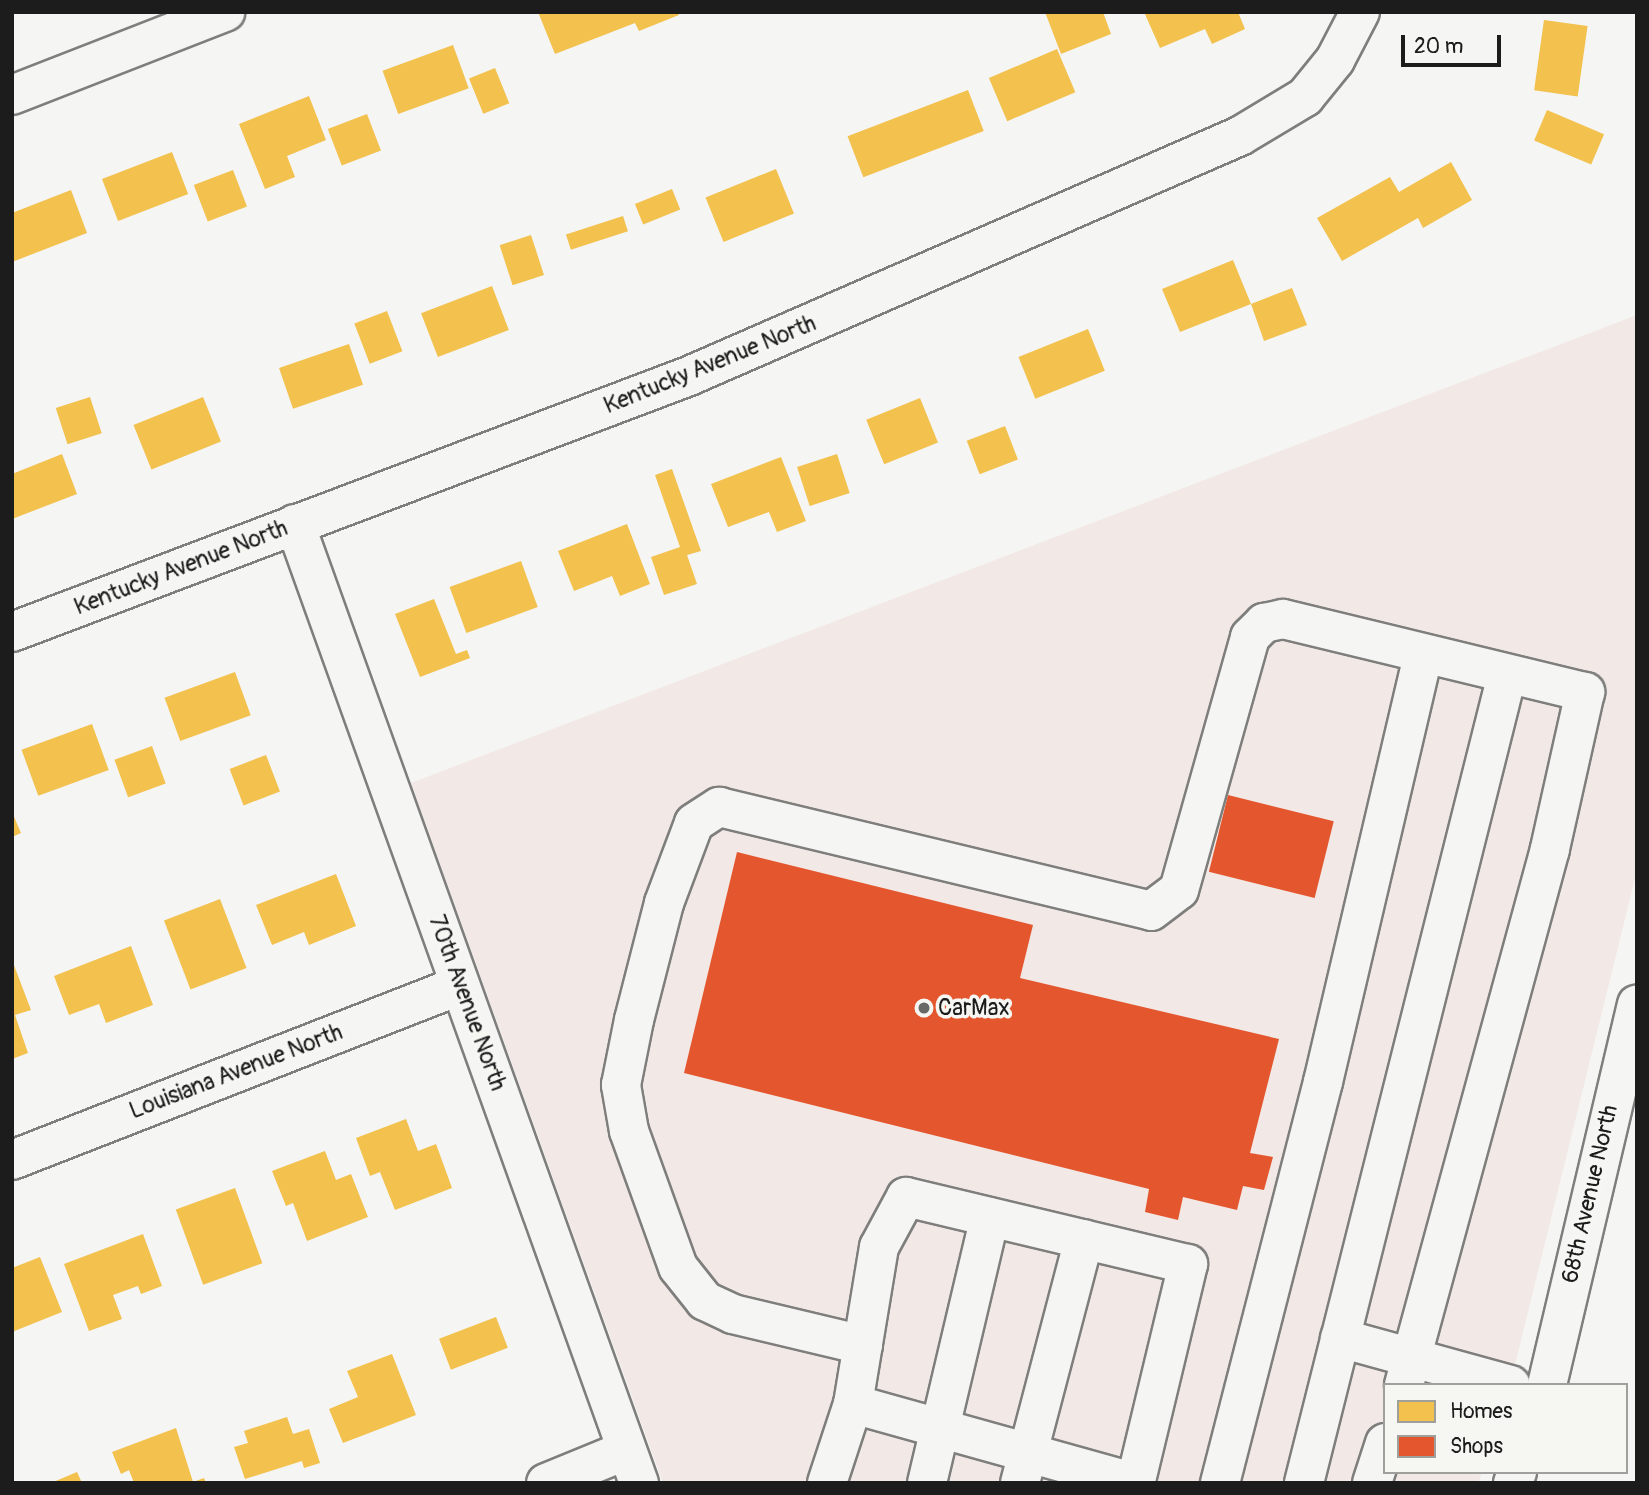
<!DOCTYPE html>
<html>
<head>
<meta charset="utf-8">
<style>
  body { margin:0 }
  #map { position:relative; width:1649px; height:1495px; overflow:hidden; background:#f5f5f3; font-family:Pangolin,sans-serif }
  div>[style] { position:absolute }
  .built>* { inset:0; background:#f2e8e5 }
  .homes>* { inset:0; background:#f2c14e; transform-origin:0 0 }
  .shops>* { inset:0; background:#e4572e; transform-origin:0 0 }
  .roads { filter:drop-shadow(2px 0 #7e7e7d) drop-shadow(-2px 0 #7e7e7d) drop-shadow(0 2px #7e7e7d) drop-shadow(0 -2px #7e7e7d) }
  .minor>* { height:38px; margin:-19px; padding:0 19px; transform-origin:19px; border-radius:19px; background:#f5f5f3 }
  .dots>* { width:19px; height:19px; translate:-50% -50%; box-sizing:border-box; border:4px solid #f6f6f2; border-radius:50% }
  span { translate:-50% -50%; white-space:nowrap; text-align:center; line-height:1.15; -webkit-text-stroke:7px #f6f6f2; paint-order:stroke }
  .street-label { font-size:23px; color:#1c1c1c }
  .poi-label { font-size:23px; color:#1c1c1c }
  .left { translate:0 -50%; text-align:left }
  .frame { position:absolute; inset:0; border:14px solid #1c1c1c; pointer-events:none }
  .legend { position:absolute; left:1383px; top:1383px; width:245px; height:91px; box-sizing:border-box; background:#f6f6f2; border:2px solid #9f9f9c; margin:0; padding:9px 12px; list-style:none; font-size:21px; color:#1c1c1c }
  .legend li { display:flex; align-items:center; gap:14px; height:35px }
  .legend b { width:35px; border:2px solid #9f9f9c }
  .scale { position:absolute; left:1401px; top:35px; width:100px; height:32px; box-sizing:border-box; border:4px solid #1c1c1c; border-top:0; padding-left:9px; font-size:21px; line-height:24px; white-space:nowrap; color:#1c1c1c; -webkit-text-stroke:5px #f6f6f2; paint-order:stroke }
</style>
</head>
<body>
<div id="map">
  <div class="built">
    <i style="clip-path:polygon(1637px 315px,1637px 870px,1510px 1385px,1385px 1385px,1385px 1472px,1482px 1472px,1478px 1483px,663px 1483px,411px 783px)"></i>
  </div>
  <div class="homes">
    <i style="clip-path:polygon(538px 12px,678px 12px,679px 15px,639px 31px,635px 23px,555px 54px)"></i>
    <i style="clip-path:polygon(1045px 12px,1103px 12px,1111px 34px,1061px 54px)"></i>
    <i style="clip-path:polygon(1144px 12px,1238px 12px,1245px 29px,1212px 44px,1205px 29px,1160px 48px)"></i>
    <i style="left:1544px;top:20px;width:44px;height:71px;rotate:8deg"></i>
    <i style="left:453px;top:45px;width:46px;height:75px;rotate:70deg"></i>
    <i style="left:1057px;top:49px;width:47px;height:74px;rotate:67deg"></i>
    <i style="left:495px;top:68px;width:38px;height:28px;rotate:68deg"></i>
    <i style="left:968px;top:90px;width:44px;height:129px;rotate:69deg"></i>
    <i style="clip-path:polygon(309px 96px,326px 140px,287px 156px,295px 177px,265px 189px,239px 124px)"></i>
    <i style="left:1547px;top:110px;width:62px;height:33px;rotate:23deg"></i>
    <i style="left:367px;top:114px;width:39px;height:42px;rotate:69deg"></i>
    <i style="left:172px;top:152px;width:45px;height:75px;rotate:69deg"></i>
    <i style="clip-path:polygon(1451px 162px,1472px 200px,1423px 228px,1418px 218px,1342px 261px,1317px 218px,1390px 177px,1399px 192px)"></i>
    <i style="left:776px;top:169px;width:48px;height:76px;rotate:68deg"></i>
    <i style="left:233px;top:170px;width:39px;height:42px;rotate:69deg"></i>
    <i style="left:672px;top:189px;width:22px;height:40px;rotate:68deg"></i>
    <i style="clip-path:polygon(71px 190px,87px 233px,12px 262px,12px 213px)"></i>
    <i style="left:623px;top:216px;width:16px;height:60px;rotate:72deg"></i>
    <i style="left:531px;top:235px;width:42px;height:33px;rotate:72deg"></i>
    <i style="clip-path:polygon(1233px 260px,1251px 304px,1292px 288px,1307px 325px,1264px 341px,1251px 304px,1180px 332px,1162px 289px)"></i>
    <i style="left:492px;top:286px;width:47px;height:76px;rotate:69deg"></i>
    <i style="left:387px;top:311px;width:43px;height:35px;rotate:69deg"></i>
    <i style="left:1088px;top:329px;width:45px;height:75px;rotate:68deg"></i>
    <i style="left:349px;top:344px;width:43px;height:74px;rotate:71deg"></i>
    <i style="left:90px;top:397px;width:38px;height:36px;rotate:72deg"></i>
    <i style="left:203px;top:397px;width:48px;height:75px;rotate:68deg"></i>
    <i style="left:920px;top:398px;width:48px;height:58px;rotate:68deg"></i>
    <i style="left:1005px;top:426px;width:36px;height:41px;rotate:69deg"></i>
    <i style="clip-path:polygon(62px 454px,77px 494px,12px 519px,12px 474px)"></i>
    <i style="left:837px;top:454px;width:41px;height:42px;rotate:72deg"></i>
    <i style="clip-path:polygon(781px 457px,806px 521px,777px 532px,769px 512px,728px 527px,711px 484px)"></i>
    <i style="clip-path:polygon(672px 469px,701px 551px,687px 555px,697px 584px,664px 595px,651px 557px,680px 547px,655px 475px)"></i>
    <i style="clip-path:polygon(627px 524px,650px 584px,620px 596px,612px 576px,574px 591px,558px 551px)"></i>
    <i style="left:521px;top:561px;width:49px;height:76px;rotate:70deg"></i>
    <i style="clip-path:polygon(434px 599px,456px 654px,467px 650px,470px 658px,420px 677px,395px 614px)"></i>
    <i style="left:235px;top:672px;width:46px;height:75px;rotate:70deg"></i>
    <i style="left:92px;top:724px;width:49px;height:75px;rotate:70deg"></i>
    <i style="left:152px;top:746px;width:40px;height:40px;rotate:70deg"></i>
    <i style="left:266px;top:755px;width:39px;height:39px;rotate:69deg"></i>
    <i style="clip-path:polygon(12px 812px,21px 833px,12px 837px)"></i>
    <i style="clip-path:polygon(336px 874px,356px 926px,309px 945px,304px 932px,272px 945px,256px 905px)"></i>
    <i style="left:220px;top:899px;width:74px;height:60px;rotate:69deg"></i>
    <i style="clip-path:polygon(131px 946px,153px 1005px,106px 1023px,99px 1004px,69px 1015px,54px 976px)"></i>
    <i style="clip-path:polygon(12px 960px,31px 1010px,15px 1015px,28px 1053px,12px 1059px)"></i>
    <i style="clip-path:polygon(406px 1119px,418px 1151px,436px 1144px,452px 1188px,395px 1210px,380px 1172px,370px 1176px,356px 1138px)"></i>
    <i style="clip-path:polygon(325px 1151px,336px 1180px,351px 1174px,368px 1217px,307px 1241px,293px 1203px,286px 1206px,272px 1171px)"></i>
    <i style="left:235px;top:1188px;width:80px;height:63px;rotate:70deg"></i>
    <i style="clip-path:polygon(143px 1234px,162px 1286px,141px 1294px,138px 1286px,113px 1295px,122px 1319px,89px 1331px,64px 1264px)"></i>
    <i style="clip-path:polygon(40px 1257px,62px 1312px,12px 1332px,12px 1268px)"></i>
    <i style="left:496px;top:1317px;width:33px;height:61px;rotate:69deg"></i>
    <i style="clip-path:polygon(392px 1354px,416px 1415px,343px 1443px,329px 1409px,358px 1397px,347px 1371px)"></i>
    <i style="clip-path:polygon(287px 1417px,293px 1434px,309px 1429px,320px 1463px,304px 1468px,302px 1461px,245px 1479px,234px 1447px,248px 1443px,244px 1431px)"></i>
    <i style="clip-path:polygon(176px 1428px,193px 1482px,204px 1478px,206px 1483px,134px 1483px,129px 1470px,121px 1474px,112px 1452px)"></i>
    <i style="clip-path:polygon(77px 1472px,82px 1483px,51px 1483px)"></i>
  </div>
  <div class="shops">
    <i style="left:1228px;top:795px;width:109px;height:79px;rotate:14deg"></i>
    <i style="clip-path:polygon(737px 852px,1033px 925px,1020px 978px,1279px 1039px,1250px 1153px,1273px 1157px,1264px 1190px,1243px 1186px,1237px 1210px,1183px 1197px,1178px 1220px,1145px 1212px,1149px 1189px,684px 1073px)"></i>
  </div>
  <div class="roads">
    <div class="minor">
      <i style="left:12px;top:95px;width:229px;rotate:-21.3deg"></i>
      <i style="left:295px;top:524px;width:1019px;rotate:70.27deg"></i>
      <i style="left:12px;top:632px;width:724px;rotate:-20.71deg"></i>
      <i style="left:689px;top:376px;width:601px;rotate:-23.54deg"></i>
      <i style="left:1240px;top:136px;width:76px;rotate:-31deg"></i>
      <i style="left:1305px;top:97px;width:48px;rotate:-51deg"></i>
      <i style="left:1335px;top:60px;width:54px;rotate:-62.5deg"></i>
      <i style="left:12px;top:1160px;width:481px;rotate:-21.3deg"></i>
      <i style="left:1340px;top:1338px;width:177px;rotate:15.4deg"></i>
      <i style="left:863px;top:1345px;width:134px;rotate:-166.6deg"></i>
      <i style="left:733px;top:1314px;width:31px;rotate:-155deg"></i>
      <i style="left:705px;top:1301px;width:43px;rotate:-128.5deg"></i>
      <i style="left:678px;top:1267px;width:145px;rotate:-109.8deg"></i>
      <i style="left:629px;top:1131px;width:47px;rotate:-99.9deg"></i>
      <i style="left:621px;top:1085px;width:66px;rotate:-78.7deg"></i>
      <i style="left:634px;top:1020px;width:121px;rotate:-75.6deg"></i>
      <i style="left:664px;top:903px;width:85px;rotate:-69.4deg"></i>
      <i style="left:694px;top:823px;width:30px;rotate:-33deg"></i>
      <i style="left:719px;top:807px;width:444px;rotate:13.5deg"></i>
      <i style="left:1151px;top:911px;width:35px;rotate:-37deg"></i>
      <i style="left:1179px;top:890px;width:263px;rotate:-74.3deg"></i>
      <i style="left:1250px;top:637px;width:20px;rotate:-45deg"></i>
      <i style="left:1264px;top:623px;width:19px;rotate:-12deg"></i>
      <i style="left:1283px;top:619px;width:311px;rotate:13.6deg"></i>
      <i style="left:1585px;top:692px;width:161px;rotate:102.6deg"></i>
      <i style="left:1550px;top:849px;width:556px;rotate:105.24deg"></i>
      <i style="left:1547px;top:1385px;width:391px;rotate:-76.7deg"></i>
      <i style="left:853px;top:1404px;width:159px;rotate:-80.6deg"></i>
      <i style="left:879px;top:1247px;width:57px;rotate:-61.6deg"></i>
      <i style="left:906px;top:1197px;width:290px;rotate:13.4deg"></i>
      <i style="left:1188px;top:1264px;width:222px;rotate:103.5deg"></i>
      <i style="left:546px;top:1483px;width:87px;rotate:-22.2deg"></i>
      <i style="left:827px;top:1483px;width:83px;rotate:-71.8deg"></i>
      <i style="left:853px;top:1404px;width:293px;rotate:15.6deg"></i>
      <i style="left:927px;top:1483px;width:273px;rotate:-76.7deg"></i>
      <i style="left:1020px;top:1483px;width:252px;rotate:-75.3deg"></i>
      <i style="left:1220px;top:1483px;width:414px;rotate:-75.6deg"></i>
      <i style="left:1323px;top:1082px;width:438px;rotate:-76.8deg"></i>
      <i style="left:1304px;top:1483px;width:833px;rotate:-75.9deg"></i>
      <i style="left:1372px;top:1483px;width:42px;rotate:-72deg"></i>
      <i style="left:1513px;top:1483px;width:12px;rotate:-70deg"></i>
    </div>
  </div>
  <div class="dots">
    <i style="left:924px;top:1008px;background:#686867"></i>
  </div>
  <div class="street-label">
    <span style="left:710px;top:365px;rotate:-22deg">Kentucky Avenue North</span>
    <span style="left:181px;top:568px;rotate:-21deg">Kentucky Avenue North</span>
    <span style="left:467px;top:1003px;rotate:70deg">70th Avenue North</span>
    <span style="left:236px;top:1072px;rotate:-21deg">Louisiana Avenue North</span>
    <span style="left:1590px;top:1194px;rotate:-77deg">68th Avenue North</span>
  </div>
  <div class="poi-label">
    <span class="left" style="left:938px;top:1008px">CarMax</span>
  </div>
  <div class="frame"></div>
  <ul class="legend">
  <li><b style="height:19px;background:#f2c14e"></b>Homes</li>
  <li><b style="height:19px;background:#e4572e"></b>Shops</li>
  </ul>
  <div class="scale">20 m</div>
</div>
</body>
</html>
